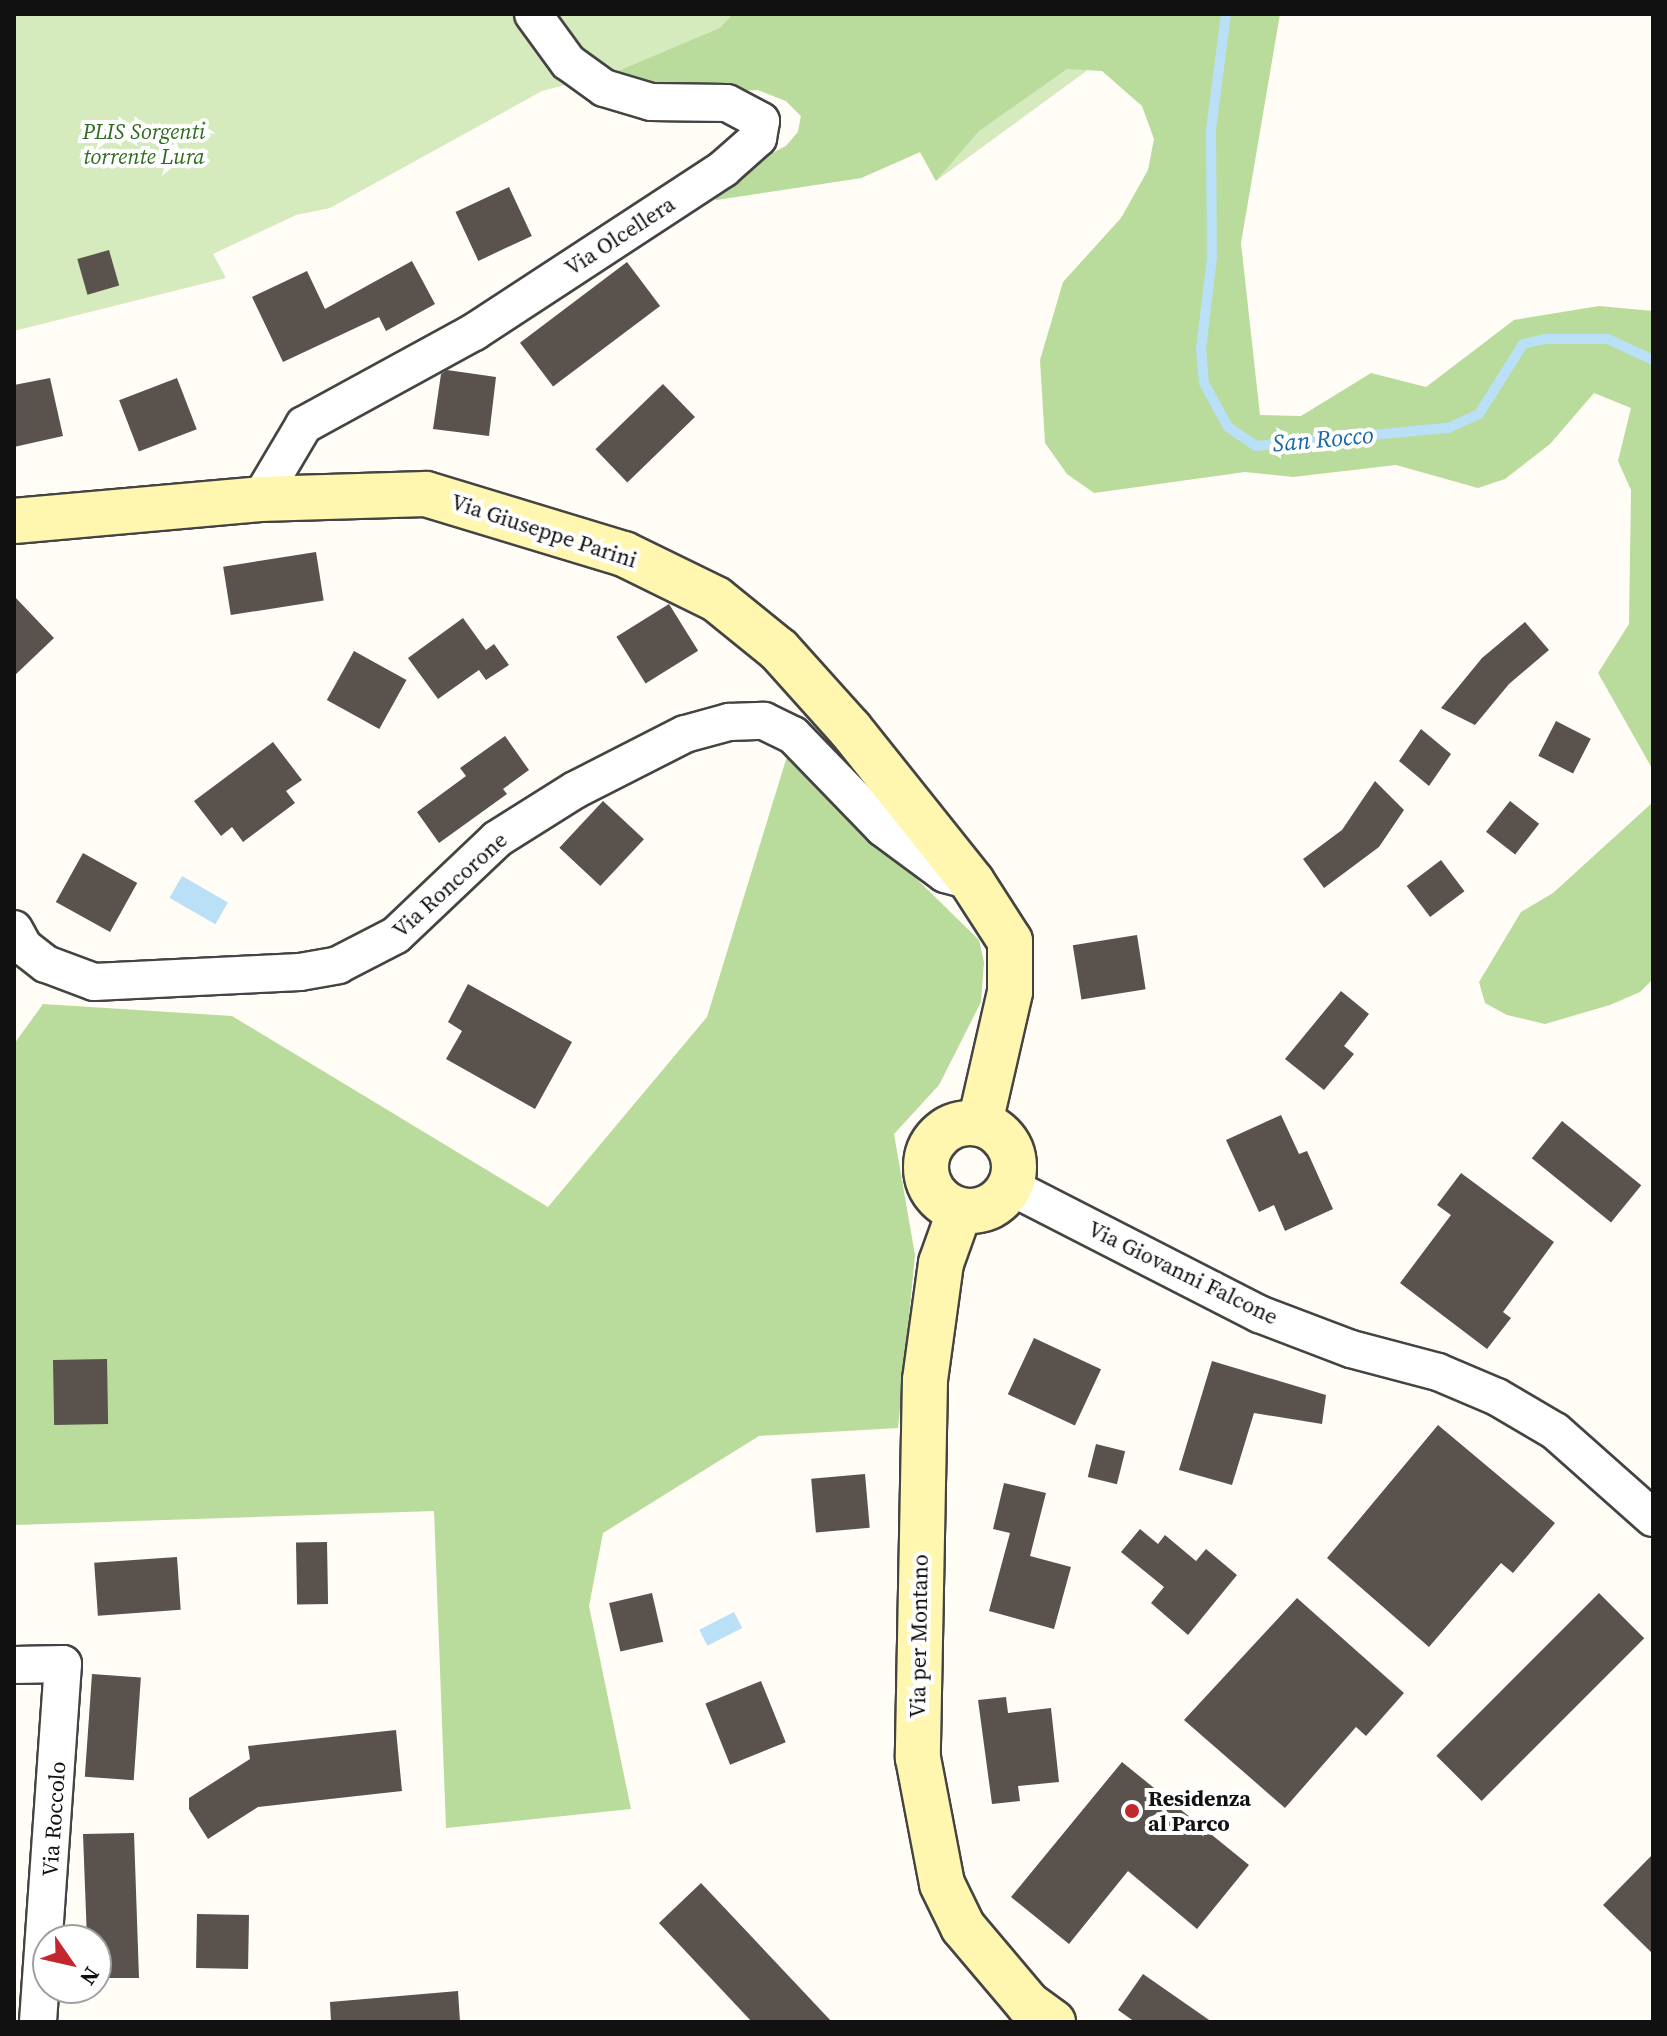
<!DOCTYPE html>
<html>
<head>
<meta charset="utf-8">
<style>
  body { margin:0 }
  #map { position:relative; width:1667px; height:2036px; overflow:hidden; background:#fffdf5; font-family:"Source Serif 4",serif }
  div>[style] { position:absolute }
  .green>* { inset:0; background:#d5ebbd }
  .forest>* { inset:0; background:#b9dc9c }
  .water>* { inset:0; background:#b9e0f7; transform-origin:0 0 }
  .stream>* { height:10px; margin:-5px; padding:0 5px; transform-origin:5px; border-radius:5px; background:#b9e0f7 }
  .building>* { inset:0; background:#5a524d; transform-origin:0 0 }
  .roads { filter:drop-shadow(2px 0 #444) drop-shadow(-2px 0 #444) drop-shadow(0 2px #444) drop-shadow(0 -2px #444) }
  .street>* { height:36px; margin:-18px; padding:0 18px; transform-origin:18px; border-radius:18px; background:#fff }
  .secondary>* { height:44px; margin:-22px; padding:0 22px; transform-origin:22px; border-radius:22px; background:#fff6b0 }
  .secondary>.ring { margin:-22px; padding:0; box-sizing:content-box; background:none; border:44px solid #fff6b0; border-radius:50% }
  .dots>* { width:22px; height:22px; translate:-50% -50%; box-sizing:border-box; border:4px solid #fff; border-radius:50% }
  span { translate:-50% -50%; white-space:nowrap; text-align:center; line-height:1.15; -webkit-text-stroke:8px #fff; paint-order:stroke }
  .park-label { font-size:22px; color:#2f6b1f; font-style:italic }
  .street-label { font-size:22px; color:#111 }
  .poi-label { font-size:22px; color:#111; font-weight:700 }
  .left { translate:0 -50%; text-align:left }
  .water-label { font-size:24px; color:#1768a6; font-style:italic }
  .frame { position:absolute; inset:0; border:16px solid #111; pointer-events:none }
  .north { position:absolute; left:32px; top:1924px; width:80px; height:80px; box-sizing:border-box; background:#fff; border:2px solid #a0a0a0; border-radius:50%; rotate:124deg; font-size:22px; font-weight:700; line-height:32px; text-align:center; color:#111 }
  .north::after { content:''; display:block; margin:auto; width:28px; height:36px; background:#c4262e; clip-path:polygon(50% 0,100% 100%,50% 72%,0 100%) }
</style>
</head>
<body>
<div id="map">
  <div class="green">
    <i style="clip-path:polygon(14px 14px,1142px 14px,1096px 64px,936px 181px,920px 152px,861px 178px,716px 200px,709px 186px,786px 146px,798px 132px,801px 116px,786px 101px,758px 90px,665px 94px,616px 72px,542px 91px,330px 208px,296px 215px,213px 254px,226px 278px,14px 331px)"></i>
  </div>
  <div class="forest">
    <i style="clip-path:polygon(733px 14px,1280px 14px,1241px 243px,1260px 415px,1301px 416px,1371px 373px,1426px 387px,1514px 320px,1599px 306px,1653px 311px,1653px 770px,1598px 673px,1629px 624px,1631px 490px,1618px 461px,1631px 408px,1594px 393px,1550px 444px,1505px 479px,1478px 488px,1396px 465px,1293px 477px,1245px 472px,1094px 493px,1067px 474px,1045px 443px,1040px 360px,1063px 282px,1121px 218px,1148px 170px,1154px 139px,1142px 106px,1102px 71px,1067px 69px,979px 131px,936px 181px,920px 152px,861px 178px,716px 200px,709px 186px,786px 146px,798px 132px,801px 116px,786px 101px,758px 90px,665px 94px,616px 72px,720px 28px)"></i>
    <i style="clip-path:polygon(788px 753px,979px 940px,984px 962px,981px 1002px,939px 1085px,894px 1134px,915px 1255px,898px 1428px,759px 1436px,603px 1533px,589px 1606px,631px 1809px,446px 1828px,434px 1511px,14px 1525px,14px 1044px,43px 1004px,232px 1016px,548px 1207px,707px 1017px)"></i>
    <i style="clip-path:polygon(1653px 802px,1653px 979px,1640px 992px,1610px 1005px,1545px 1024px,1507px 1015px,1485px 1003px,1479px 982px,1521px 912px,1553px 893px)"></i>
  </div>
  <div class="water">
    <i style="left:182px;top:876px;width:53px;height:25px;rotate:30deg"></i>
    <i style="left:734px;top:1612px;width:18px;height:39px;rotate:63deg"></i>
  </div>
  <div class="stream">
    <i style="left:1226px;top:14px;width:116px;rotate:97.4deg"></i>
    <i style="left:1211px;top:129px;width:128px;rotate:89.6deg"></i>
    <i style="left:1212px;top:257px;width:93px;rotate:96.8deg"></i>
    <i style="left:1201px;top:349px;width:34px;rotate:85deg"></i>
    <i style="left:1204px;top:383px;width:50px;rotate:61.4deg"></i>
    <i style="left:1228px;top:427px;width:34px;rotate:34deg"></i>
    <i style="left:1256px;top:446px;width:193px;rotate:-5.4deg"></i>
    <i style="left:1448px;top:428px;width:34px;rotate:-24deg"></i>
    <i style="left:1479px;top:414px;width:83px;rotate:-57.8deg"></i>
    <i style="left:1523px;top:344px;width:23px;rotate:-13deg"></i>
    <i style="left:1545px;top:339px;width:63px"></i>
    <i style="left:1608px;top:339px;width:50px;rotate:25deg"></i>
  </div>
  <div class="building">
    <i style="left:509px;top:187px;width:54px;height:59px;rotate:65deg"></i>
    <i style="left:109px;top:250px;width:37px;height:33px;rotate:74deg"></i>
    <i style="clip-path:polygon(412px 261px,435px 304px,386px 331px,379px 317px,283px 362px,252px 297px,307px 271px,325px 309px)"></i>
    <i style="left:627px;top:262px;width:55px;height:134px;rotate:53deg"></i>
    <i style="clip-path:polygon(447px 370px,496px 377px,489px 436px,433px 429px,441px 374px)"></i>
    <i style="clip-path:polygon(50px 378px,63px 436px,14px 447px,14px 385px)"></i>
    <i style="left:177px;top:378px;width:55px;height:62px;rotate:69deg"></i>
    <i style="left:663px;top:384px;width:46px;height:94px;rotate:46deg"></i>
    <i style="left:316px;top:552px;width:49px;height:94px;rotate:81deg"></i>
    <i style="clip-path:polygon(14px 596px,54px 638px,14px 676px)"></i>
    <i style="left:669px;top:604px;width:55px;height:62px;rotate:58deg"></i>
    <i style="clip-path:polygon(463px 618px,486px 650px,494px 644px,509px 665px,486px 680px,479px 670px,438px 699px,408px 658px)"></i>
    <i style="clip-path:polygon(1525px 622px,1549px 650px,1509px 684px,1475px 725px,1441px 708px,1482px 658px)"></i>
    <i style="left:354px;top:651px;width:60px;height:56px;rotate:29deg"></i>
    <i style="left:1556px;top:721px;width:39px;height:39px;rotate:27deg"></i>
    <i style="clip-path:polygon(1421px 729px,1451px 754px,1429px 786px,1399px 761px)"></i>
    <i style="clip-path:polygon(505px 736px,529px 770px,503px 789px,507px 794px,439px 843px,417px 812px,466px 776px,460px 768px)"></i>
    <i style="clip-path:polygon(273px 742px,302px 780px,286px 791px,295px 803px,243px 842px,232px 827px,221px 836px,194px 801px)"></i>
    <i style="clip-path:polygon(1375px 781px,1404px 810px,1379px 847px,1324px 888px,1303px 859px,1342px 830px)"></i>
    <i style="left:603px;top:801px;width:56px;height:64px;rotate:43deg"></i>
    <i style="left:1510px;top:801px;width:37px;height:39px;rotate:38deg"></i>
    <i style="left:83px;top:853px;width:62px;height:56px;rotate:29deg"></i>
    <i style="left:1441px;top:860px;width:39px;height:43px;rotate:53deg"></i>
    <i style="left:1137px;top:935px;width:55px;height:65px;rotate:81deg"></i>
    <i style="clip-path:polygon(468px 984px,572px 1042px,535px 1109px,446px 1059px,462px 1031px,448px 1022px)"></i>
    <i style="clip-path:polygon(1341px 991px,1369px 1014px,1344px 1046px,1354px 1054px,1324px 1090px,1285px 1059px)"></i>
    <i style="clip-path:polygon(1281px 1115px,1299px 1154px,1307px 1151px,1333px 1209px,1285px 1231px,1274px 1205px,1259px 1212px,1226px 1140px)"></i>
    <i style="left:1562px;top:1121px;width:102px;height:48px;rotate:39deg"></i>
    <i style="clip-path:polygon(1461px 1173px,1554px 1242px,1503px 1312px,1511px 1318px,1487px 1349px,1400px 1283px,1451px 1215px,1437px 1205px)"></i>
    <i style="left:1034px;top:1338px;width:74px;height:62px;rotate:25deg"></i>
    <i style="left:107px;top:1359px;width:65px;height:54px;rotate:89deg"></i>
    <i style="clip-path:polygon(1212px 1361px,1326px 1395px,1322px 1424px,1254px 1413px,1232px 1485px,1179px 1470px)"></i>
    <i style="clip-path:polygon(1438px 1425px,1555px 1523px,1513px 1573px,1501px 1563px,1429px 1647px,1327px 1558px)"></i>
    <i style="left:1096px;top:1444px;width:30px;height:34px;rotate:14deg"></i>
    <i style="left:865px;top:1474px;width:54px;height:54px;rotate:85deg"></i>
    <i style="clip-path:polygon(1004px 1483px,1046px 1493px,1030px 1556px,1071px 1567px,1054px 1629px,989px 1611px,1010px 1533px,993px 1529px)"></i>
    <i style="clip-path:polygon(1140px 1529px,1158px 1544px,1165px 1535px,1196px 1561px,1206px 1549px,1237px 1575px,1188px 1635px,1151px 1603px,1164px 1587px,1121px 1552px)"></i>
    <i style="left:327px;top:1542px;width:62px;height:31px;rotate:89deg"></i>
    <i style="left:177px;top:1557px;width:53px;height:83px;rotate:86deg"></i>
    <i style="left:652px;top:1593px;width:50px;height:44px;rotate:77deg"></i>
    <i style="left:1599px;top:1593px;width:64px;height:230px;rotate:45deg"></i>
    <i style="clip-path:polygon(1297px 1598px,1404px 1693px,1366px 1736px,1356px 1727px,1285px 1808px,1184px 1720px)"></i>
    <i style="left:92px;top:1674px;width:49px;height:103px;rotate:4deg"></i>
    <i style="left:761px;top:1681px;width:66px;height:60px;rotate:68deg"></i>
    <i style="clip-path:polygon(1006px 1697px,1008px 1713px,1051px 1708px,1059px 1782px,1018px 1786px,1020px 1801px,992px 1804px,978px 1700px)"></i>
    <i style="clip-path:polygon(396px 1730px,402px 1791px,258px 1807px,208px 1839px,189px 1809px,189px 1798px,250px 1759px,248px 1746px)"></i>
    <i style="clip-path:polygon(1122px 1762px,1249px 1865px,1197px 1929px,1128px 1871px,1069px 1944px,1011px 1897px)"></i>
    <i style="clip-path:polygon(134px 1833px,139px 1978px,96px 1978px,96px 1940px,87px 1940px,83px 1834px)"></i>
    <i style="clip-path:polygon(1653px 1854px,1653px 1954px,1603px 1905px)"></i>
    <i style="clip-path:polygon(701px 1883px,832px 2022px,752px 2022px,659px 1923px)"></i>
    <i style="left:197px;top:1914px;width:52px;height:54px;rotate:1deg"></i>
    <i style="clip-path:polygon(1143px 1974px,1212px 2022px,1135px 2022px,1118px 2010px)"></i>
    <i style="clip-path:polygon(458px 1991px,460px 2022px,331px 2022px,330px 2002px)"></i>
  </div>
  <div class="roads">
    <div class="street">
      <i style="left:260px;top:499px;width:86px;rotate:-59.3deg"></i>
      <i style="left:304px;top:425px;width:194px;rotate:-28.7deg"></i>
      <i style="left:474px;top:332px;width:298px;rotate:-33.2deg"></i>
      <i style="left:723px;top:169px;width:47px;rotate:-41.5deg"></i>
      <i style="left:758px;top:138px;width:17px;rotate:-80deg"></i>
      <i style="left:761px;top:121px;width:38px;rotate:-152deg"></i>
      <i style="left:727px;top:103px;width:76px;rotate:-179.2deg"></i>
      <i style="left:651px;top:102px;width:49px;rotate:-163.4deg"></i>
      <i style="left:604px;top:88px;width:44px;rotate:-144.2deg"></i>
      <i style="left:568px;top:62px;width:59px;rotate:-126.1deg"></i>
      <i style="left:14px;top:929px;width:21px;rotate:61deg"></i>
      <i style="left:24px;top:947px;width:28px;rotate:38deg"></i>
      <i style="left:46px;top:964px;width:51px;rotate:20.6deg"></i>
      <i style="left:94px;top:982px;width:206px;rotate:-2.8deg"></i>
      <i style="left:300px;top:972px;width:39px;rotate:-10deg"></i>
      <i style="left:338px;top:965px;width:65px;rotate:-27.3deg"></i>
      <i style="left:396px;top:935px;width:139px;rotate:-43.5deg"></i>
      <i style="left:497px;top:839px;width:92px;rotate:-32.1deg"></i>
      <i style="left:575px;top:790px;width:123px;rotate:-27deg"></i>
      <i style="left:685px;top:734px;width:46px;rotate:-15.3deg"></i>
      <i style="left:729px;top:722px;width:35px;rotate:-2deg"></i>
      <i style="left:764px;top:721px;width:32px;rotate:26deg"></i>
      <i style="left:793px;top:735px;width:129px;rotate:45.9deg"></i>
      <i style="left:883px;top:828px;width:77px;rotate:36.6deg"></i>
      <i style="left:945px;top:874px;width:27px;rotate:15deg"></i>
      <i style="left:1009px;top:1186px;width:281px;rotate:27.1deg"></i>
      <i style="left:1259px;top:1314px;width:98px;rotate:20.8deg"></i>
      <i style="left:1351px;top:1349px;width:90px;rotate:14.8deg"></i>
      <i style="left:1438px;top:1372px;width:64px;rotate:23deg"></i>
      <i style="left:1497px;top:1397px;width:67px;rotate:30.4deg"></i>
      <i style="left:1555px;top:1431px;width:131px;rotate:41.6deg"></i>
      <i style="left:14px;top:1665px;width:49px;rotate:-1.2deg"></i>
      <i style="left:63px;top:1664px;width:359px;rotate:94deg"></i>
    </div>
    <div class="secondary">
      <i style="left:14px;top:521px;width:247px;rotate:-5.1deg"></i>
      <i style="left:260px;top:499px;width:166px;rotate:-1.7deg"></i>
      <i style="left:426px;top:494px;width:207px;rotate:16.9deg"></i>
      <i style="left:624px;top:554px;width:102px;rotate:26.1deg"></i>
      <i style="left:716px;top:599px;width:81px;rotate:39deg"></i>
      <i style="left:779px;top:650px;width:106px;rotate:48.1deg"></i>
      <i style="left:850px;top:729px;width:196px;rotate:51.4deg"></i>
      <i style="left:972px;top:882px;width:70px;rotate:57.2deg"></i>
      <i style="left:1010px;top:941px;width:51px;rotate:90deg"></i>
      <i style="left:1010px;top:992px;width:134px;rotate:102.9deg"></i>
      <i class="ring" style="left:926px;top:1123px;width:44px;height:44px"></i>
      <i style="left:960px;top:1210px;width:56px;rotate:109.7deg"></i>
      <i style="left:941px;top:1263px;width:118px;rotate:97.8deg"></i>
      <i style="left:925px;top:1380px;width:378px;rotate:91.1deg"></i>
      <i style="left:918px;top:1758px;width:128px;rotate:79.2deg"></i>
      <i style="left:942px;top:1884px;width:48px;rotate:64deg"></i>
      <i style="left:963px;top:1927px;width:101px;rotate:49.8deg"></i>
      <i style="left:1028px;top:2004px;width:31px;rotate:36deg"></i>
    </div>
  </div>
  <div class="dots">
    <i style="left:1132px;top:1811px;background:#c4262e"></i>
  </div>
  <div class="park-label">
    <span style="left:144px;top:144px">PLIS Sorgenti<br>torrente Lura</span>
  </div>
  <div class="street-label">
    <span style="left:620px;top:236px;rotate:-33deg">Via Olcellera</span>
    <span style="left:544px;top:531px;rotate:18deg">Via Giuseppe Parini</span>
    <span style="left:450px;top:885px;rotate:-42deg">Via Roncorone</span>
    <span style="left:1183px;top:1273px;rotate:26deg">Via Giovanni Falcone</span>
    <span style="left:919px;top:1636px;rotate:-89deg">Via per Montano</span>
    <span style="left:54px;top:1819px;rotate:-86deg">Via Roccolo</span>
  </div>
  <div class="poi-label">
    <span class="left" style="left:1148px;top:1811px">Residenza<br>al Parco</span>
  </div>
  <div class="water-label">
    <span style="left:1323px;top:439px;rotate:-5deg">San Rocco</span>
  </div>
  <div class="frame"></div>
  <div class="north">N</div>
</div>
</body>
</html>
